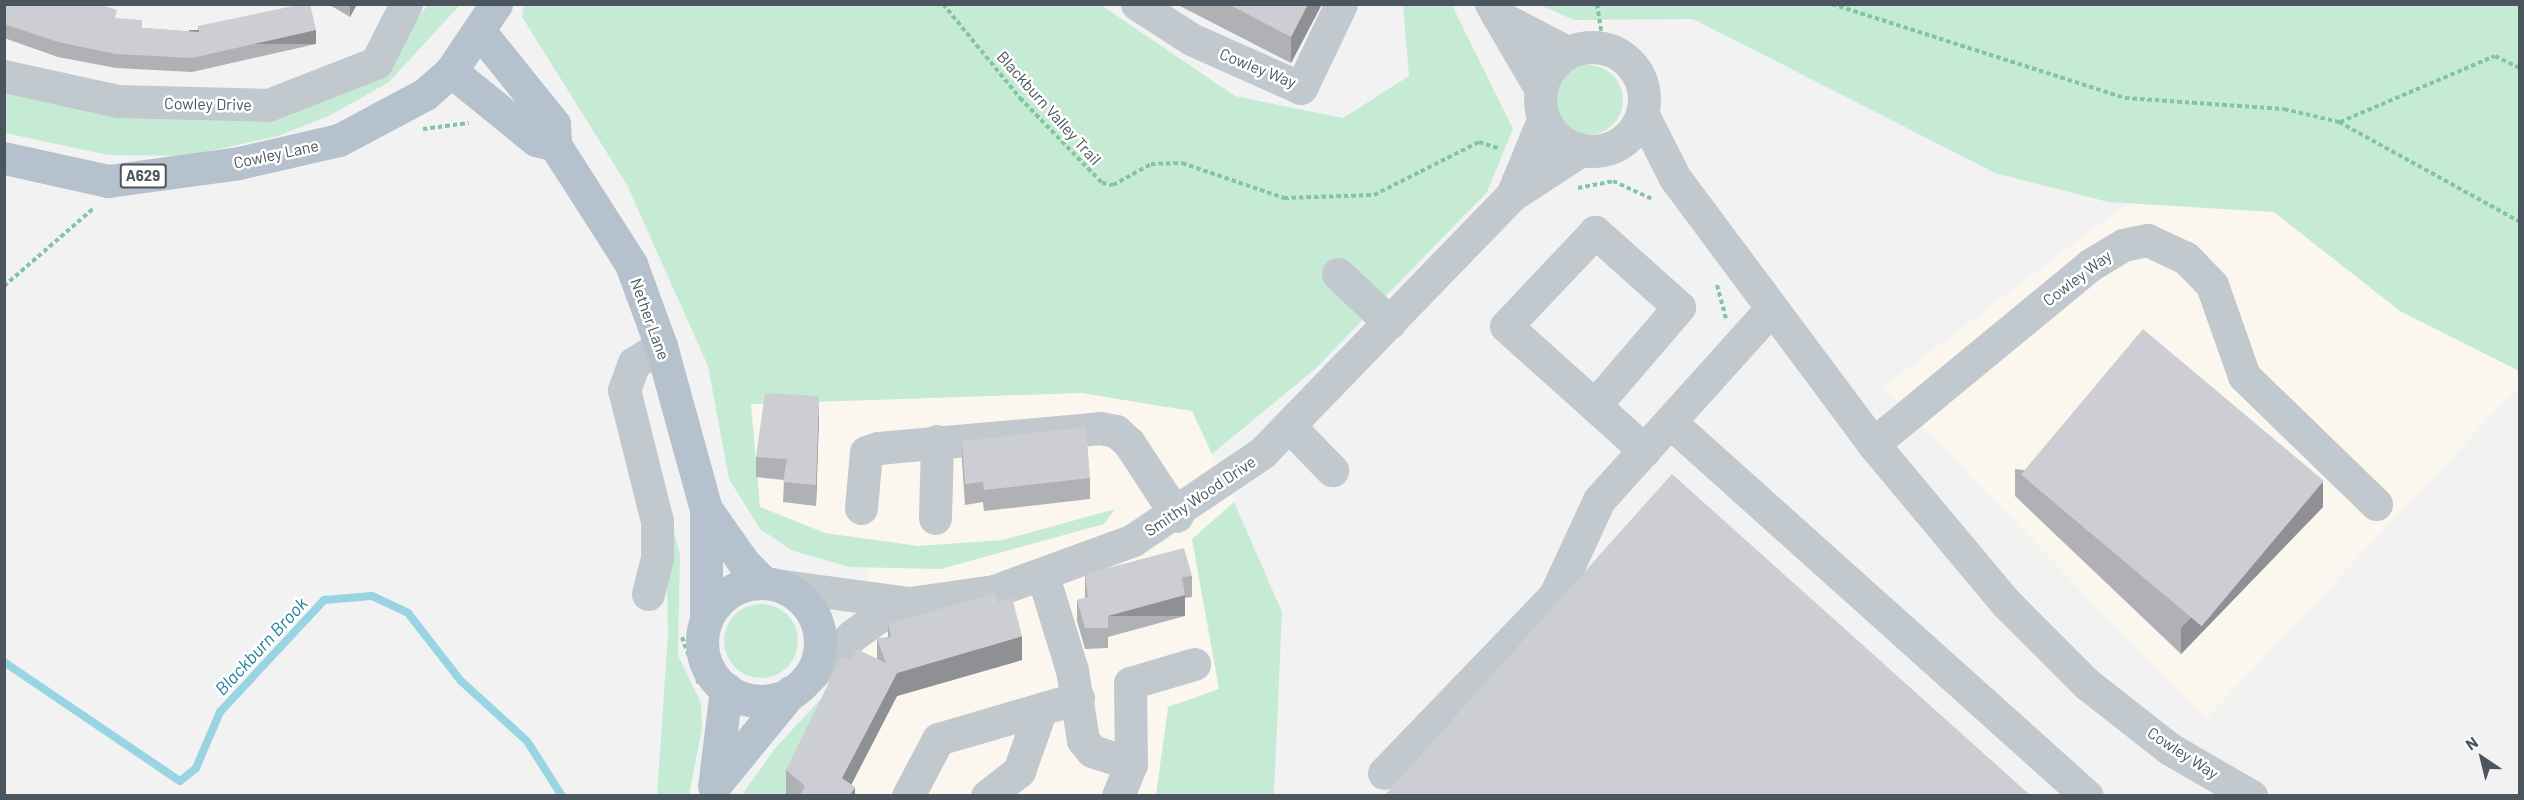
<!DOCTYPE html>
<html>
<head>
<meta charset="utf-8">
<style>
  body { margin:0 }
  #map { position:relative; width:2524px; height:800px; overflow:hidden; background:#f3f2f2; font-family:Barlow,sans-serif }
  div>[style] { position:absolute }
  .commercial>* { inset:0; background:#fbf7ee }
  .green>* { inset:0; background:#c6ebd4 }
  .round { border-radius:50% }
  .stream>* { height:8px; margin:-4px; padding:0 4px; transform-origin:4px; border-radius:4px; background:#99d4e2 }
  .path>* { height:4px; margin-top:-2px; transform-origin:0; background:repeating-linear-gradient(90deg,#82c5a3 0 4.5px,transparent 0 7.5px) }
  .minor>* { height:33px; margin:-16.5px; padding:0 16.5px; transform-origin:16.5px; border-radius:16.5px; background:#c1c9ce }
  .minor>.ring { margin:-16.5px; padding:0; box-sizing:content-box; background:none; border:33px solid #c1c9ce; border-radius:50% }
  .major>* { height:33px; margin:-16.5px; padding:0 16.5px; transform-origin:16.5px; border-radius:16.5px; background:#b5c1cc }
  .major>.ring { margin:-16.5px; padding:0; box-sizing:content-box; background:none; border:33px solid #b5c1cc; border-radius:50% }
  .wall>* { inset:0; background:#afb1b5 }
  .shaded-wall>* { inset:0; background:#8f9094; transform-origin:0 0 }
  .building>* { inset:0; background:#ccced3; transform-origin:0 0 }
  span { translate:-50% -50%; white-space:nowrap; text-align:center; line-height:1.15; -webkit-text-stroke:5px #fff; paint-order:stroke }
  .shield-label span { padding:2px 4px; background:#fff; border:2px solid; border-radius:4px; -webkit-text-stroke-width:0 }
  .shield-label { font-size:15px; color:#4b555d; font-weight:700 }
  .street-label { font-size:16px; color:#4b555d }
  .water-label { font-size:18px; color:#1e7e96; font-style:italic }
  .frame { position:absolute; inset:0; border:6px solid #4b555d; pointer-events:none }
  .north { position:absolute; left:2452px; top:728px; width:60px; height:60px; -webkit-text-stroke:4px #fff; paint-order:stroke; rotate:325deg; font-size:16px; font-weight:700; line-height:24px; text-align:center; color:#4b555d }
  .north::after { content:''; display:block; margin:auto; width:21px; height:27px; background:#4b555d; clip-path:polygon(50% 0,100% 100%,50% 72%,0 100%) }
</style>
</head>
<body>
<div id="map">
  <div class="commercial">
    <i style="clip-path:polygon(2128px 203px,2274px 212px,2400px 311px,2520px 371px,2519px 386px,2206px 719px,1884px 387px)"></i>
    <i style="clip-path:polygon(1081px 393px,1192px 411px,1234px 502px,1192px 539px,1219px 689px,1156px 795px,800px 795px,869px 568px,941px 569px,1114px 510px,1003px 540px,918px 546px,825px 533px,760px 507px,750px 404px)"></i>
  </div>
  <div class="green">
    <i style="clip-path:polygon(524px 4px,1101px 5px,1235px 96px,1343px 118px,1409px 76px,1403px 5px,1452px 5px,1513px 129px,1487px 192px,1315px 369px,1212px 454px,1192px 411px,1081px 393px,751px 404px,760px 507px,825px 533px,918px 546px,1003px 540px,1115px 509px,1104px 524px,941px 569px,850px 567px,793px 551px,760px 529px,729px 479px,708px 366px,627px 185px,522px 17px)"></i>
    <i style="clip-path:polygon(428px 5px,460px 5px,389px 82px,329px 116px,278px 136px,187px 156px,108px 155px,5px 133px,4px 90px,268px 105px,402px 38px)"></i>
    <i style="clip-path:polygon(1540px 5px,2519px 5px,2519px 371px,2400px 311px,2274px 212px,2108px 202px,1995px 173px,1693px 19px,1574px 20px)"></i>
    <i class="round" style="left:1553px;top:65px;width:70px;height:70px"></i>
    <i style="clip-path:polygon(665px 498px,680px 554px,678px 655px,701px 703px,702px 728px,689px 795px,657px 796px,668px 634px)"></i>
    <i style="clip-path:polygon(1234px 502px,1282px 612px,1274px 795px,1156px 795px,1168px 707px,1219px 689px,1192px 539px)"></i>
    <i class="round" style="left:724px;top:604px;width:74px;height:74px"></i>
    <i style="clip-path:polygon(834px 685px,800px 795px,741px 796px,776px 747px)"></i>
  </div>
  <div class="stream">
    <i style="left:4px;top:662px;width:212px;rotate:34.1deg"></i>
    <i style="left:180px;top:781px;width:21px;rotate:-39deg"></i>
    <i style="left:196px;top:768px;width:61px;rotate:-66.8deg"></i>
    <i style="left:220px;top:712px;width:153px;rotate:-47.1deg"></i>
    <i style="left:324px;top:600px;width:48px;rotate:-4.8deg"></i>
    <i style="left:372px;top:596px;width:40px;rotate:25deg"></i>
    <i style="left:408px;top:613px;width:86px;rotate:52.1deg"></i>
    <i style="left:461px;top:681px;width:89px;rotate:42.3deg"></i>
    <i style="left:527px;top:741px;width:65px;rotate:57.5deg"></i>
  </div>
  <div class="path">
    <i style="left:943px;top:4px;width:122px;rotate:50.7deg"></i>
    <i style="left:1020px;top:98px;width:118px;rotate:46deg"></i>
    <i style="left:1102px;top:183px;width:11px;rotate:10deg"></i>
    <i style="left:1113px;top:185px;width:43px;rotate:-28.9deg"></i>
    <i style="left:1151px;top:164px;width:31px;rotate:-2deg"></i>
    <i style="left:1182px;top:163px;width:108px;rotate:18.9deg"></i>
    <i style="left:1284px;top:198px;width:90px;rotate:-1.9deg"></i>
    <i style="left:1374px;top:195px;width:118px;rotate:-26.8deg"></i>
    <i style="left:1479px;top:142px;width:22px;rotate:18deg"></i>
    <i style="left:1597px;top:4px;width:46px;rotate:81.2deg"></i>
    <i style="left:1832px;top:4px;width:308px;rotate:17.8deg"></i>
    <i style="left:2125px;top:98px;width:159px;rotate:4deg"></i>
    <i style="left:2284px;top:109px;width:57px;rotate:13.3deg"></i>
    <i style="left:2339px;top:122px;width:207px;rotate:28.9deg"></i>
    <i style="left:2340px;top:122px;width:168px;rotate:-23.1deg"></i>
    <i style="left:2495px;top:56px;width:28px;rotate:26deg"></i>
    <i style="left:423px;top:129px;width:46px;rotate:-7.4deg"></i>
    <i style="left:1578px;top:188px;width:36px;rotate:-11deg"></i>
    <i style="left:1613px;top:181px;width:43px;rotate:24.8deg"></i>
    <i style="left:1717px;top:285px;width:35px;rotate:75deg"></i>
    <i style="left:4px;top:286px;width:119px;rotate:-40.9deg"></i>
    <i style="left:682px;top:637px;width:50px;rotate:70.1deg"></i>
  </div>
  <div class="minor">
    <i style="left:1137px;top:4px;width:64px;rotate:32.9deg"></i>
    <i style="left:1191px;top:39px;width:120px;rotate:24deg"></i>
    <i style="left:1301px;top:88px;width:93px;rotate:-64.5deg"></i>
    <i style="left:1491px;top:4px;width:97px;rotate:59.7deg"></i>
    <i style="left:1498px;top:16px;width:78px;rotate:27.6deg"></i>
    <i class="ring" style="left:1540px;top:47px;width:71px;height:71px"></i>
    <i style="left:4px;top:76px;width:117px;rotate:12.4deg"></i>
    <i style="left:118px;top:101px;width:150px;rotate:1.5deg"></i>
    <i style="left:268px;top:105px;width:116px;rotate:-21.3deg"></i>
    <i style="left:376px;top:63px;width:66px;rotate:-63deg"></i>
    <i style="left:1642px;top:113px;width:73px;rotate:63.1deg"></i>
    <i style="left:1675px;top:178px;width:332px;rotate:53.3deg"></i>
    <i style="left:1873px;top:444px;width:207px;rotate:50.1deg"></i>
    <i style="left:2006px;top:603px;width:115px;rotate:45deg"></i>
    <i style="left:2087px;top:684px;width:105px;rotate:38.1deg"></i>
    <i style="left:2170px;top:749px;width:94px;rotate:30.1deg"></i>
    <i style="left:1512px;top:195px;width:81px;rotate:-67.5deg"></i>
    <i style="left:1338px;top:274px;width:71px;rotate:43.3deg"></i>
    <i style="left:1595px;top:405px;width:129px;rotate:-49.4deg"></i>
    <i style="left:1679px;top:307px;width:113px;rotate:-138.2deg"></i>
    <i style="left:1595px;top:232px;width:129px;rotate:133.4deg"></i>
    <i style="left:1506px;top:326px;width:186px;rotate:41.9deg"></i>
    <i style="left:1670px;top:422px;width:560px;rotate:41.89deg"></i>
    <i style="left:1289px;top:426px;width:62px;rotate:45.7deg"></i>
    <i style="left:1873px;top:444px;width:281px;rotate:-39.5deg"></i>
    <i style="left:2090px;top:265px;width:39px;rotate:-31deg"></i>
    <i style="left:2123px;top:245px;width:25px;rotate:-12deg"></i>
    <i style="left:2147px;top:240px;width:43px;rotate:24.8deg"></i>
    <i style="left:2186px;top:258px;width:37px;rotate:46deg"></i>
    <i style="left:2212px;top:285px;width:96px;rotate:70.6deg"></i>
    <i style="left:2244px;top:376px;width:184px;rotate:44.1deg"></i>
    <i style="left:861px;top:508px;width:56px;rotate:-84.9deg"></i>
    <i style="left:866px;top:452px;width:13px;rotate:-18deg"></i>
    <i style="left:878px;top:448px;width:223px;rotate:-5.1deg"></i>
    <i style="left:1100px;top:428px;width:16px;rotate:11deg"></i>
    <i style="left:1116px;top:431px;width:18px;rotate:43deg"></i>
    <i style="left:1129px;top:443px;width:87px;rotate:56.7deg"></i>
    <i style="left:935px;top:518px;width:77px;rotate:-88.5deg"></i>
    <i style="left:1043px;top:576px;width:98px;rotate:72.9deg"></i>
    <i style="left:1072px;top:670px;width:71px;rotate:81.1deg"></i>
    <i style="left:1083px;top:740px;width:14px;rotate:51deg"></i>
    <i style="left:1092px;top:751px;width:41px;rotate:18.4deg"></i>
    <i style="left:783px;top:586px;width:127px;rotate:7.7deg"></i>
    <i style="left:909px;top:603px;width:86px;rotate:-8deg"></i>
    <i style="left:994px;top:591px;width:148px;rotate:-20.1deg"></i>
    <i style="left:1133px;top:540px;width:156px;rotate:-34deg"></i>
    <i style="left:1262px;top:453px;width:359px;rotate:-45.9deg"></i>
    <i style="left:1512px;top:195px;width:82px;rotate:-33.1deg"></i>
    <i style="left:648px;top:594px;width:37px;rotate:-76deg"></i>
    <i style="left:657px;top:558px;width:37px;rotate:-90deg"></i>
    <i style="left:657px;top:521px;width:135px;rotate:-104.1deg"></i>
    <i style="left:624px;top:390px;width:29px;rotate:-70deg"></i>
    <i style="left:634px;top:363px;width:32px;rotate:-32deg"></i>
    <i style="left:806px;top:680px;width:65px;rotate:-43.8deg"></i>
    <i style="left:853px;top:635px;width:53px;rotate:-35.8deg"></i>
    <i style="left:1384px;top:773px;width:247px;rotate:-46.1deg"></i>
    <i style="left:1555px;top:595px;width:105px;rotate:-65.1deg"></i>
    <i style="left:1599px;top:500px;width:258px;rotate:-48deg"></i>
    <i style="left:908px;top:796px;width:64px;rotate:-62.2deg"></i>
    <i style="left:938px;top:739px;width:146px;rotate:-16.3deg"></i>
    <i style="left:987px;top:796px;width:41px;rotate:-38deg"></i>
    <i style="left:1019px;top:771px;width:66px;rotate:-70.5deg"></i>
    <i style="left:1118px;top:796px;width:35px;rotate:-68deg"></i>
    <i style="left:1131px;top:764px;width:81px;rotate:-90.7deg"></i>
    <i style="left:1130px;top:683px;width:67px;rotate:-16.5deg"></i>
  </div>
  <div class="major">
    <i style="left:480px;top:32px;width:118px;rotate:51.2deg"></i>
    <i style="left:554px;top:124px;width:21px;rotate:87deg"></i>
    <i style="left:555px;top:145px;width:141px;rotate:57.4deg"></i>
    <i style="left:631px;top:264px;width:87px;rotate:69.9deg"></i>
    <i style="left:661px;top:346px;width:169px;rotate:74.6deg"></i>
    <i style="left:706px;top:509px;width:66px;rotate:54.9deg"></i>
    <i style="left:744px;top:563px;width:28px;rotate:45deg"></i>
    <i style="left:451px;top:71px;width:109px;rotate:39.1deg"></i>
    <i style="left:536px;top:140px;width:20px;rotate:15deg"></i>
    <i style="left:4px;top:158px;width:107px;rotate:12.5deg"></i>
    <i style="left:108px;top:181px;width:132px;rotate:-7.8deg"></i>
    <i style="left:239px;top:163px;width:103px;rotate:-13deg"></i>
    <i style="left:339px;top:140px;width:98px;rotate:-28.1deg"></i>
    <i style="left:425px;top:94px;width:35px;rotate:-41deg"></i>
    <i style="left:451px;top:71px;width:81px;rotate:-56.1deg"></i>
    <i class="ring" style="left:702px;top:583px;width:85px;height:85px"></i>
    <i style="left:706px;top:621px;width:112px;rotate:-90deg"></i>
    <i style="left:715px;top:779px;width:91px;rotate:-83deg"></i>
    <i style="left:714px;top:786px;width:122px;rotate:-50.7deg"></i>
  </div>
  <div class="wall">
    <i style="clip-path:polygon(4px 4px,117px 19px,142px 28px,198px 32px,198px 26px,316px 44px,192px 72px,116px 68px,58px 57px,4px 38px)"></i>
    <i style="clip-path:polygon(328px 4px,357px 4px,350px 17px)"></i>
    <i style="clip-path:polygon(1176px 4px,1322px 4px,1291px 63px)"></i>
    <i style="clip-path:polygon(819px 416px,816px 506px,783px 502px,784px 480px,756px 477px,756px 457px)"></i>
    <i style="clip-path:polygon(962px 441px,1090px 478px,1090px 499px,984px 511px,983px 502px,965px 505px,962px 461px)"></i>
    <i style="clip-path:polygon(2015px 469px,2323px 507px,2181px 654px,2015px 496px)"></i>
    <i style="clip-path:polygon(1085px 574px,1192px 576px,1192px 597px,1185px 598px,1185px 616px,1108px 637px,1108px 648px,1085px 649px,1077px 621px,1077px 600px,1085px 598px)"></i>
    <i style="clip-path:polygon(888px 624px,1022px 660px,897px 696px,851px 785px,855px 795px,787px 795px,786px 794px,786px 770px,851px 661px,877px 659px,877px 639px,888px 637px)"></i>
  </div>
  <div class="shaded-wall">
    <i style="clip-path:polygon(350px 4px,357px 4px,350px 17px)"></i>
    <i style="clip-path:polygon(1308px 4px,1322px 4px,1291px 63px,1291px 37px)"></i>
    <i style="left:316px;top:30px;width:14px;height:127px;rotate:90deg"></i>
    <i style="clip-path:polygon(819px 396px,819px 416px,816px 506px,816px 485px)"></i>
    <i style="clip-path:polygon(2323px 481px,2323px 507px,2181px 654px,2181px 628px)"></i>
    <i style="left:1185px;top:595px;width:21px;height:80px;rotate:90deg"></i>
    <i style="clip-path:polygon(1022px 636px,1022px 660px,897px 696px,846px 795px,842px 778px,897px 673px)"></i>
    <i style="clip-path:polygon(855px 787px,855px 795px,850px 795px)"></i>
  </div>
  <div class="building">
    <i style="clip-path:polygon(4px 4px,98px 4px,117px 10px,115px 18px,142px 20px,142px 28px,199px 32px,198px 26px,302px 4px,310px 4px,316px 30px,192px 58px,116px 54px,58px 42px,4px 24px)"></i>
    <i style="clip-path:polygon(1228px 4px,1308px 4px,1291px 37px)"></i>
    <i style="left:2143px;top:329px;width:236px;height:190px;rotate:40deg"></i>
    <i style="clip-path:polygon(765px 393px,819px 396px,816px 485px,783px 482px,787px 459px,756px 457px)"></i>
    <i style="clip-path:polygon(1086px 427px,1090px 478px,984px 490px,983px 482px,965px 484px,962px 441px)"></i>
    <i style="clip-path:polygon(1672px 474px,2030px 795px,1385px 795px)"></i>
    <i style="clip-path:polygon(1184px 548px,1192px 576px,1182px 577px,1185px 595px,1108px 616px,1108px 628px,1085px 628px,1077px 600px,1088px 597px,1085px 574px)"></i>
    <i style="clip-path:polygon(995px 593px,998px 603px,1012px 597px,1022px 636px,897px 673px,842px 778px,855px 787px,850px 795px,800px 795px,805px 786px,786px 770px,842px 656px,851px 661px,857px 649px,886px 663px,877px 639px,891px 637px,888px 624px)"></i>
  </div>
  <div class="shield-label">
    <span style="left:143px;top:176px">A629</span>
  </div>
  <div class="street-label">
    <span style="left:1258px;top:68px;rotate:22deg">Cowley Way</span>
    <span style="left:208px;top:104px;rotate:1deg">Cowley Drive</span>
    <span style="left:1049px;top:108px;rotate:48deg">Blackburn Valley Trail</span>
    <span style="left:276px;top:154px;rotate:-12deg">Cowley Lane</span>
    <span style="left:2077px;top:278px;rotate:-37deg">Cowley Way</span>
    <span style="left:650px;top:319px;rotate:70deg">Nether Lane</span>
    <span style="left:1200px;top:496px;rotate:-34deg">Smithy Wood Drive</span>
    <span style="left:2183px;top:753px;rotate:33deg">Cowley Way</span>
  </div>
  <div class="water-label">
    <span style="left:261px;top:646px;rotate:-47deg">Blackburn Brook</span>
  </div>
  <div class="frame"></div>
  <div class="north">N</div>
</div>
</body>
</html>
